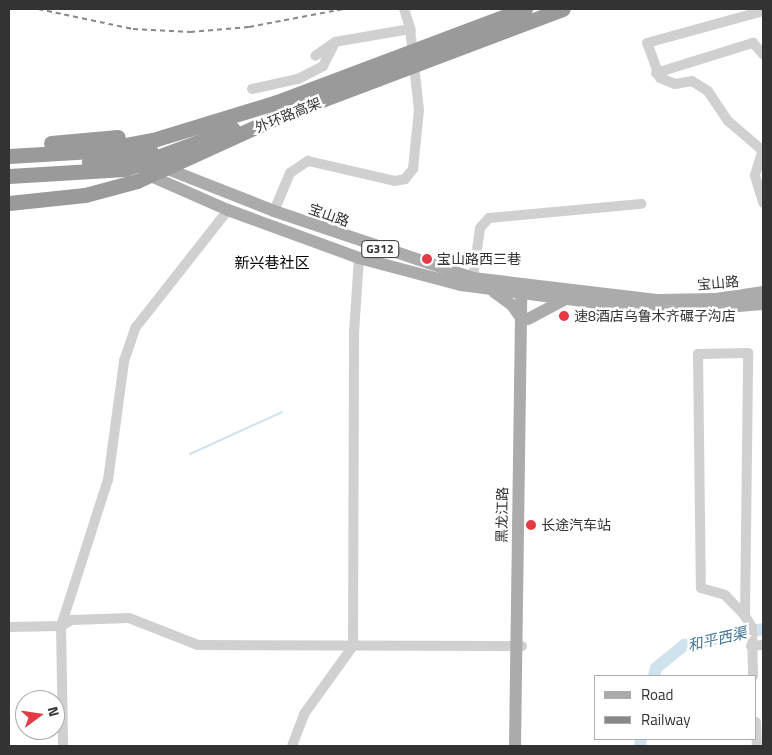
<!DOCTYPE html>
<html>
<head>
<meta charset="utf-8">
<style>
  body { margin:0 }
  #map { position:relative; width:772px; height:755px; overflow:hidden; background:#fff; font-family:"Titillium Web","Noto Sans SC",sans-serif }
  div>[style] { position:absolute }
  .stream>* { height:2px; margin:-1px; padding:0 1px; transform-origin:1px; border-radius:1px; background:#cfe2ee }
  .river>* { height:12px; margin:-6px; padding:0 6px; transform-origin:6px; border-radius:6px; background:#cfe2ee }
  .minor>* { height:10px; margin:-5px; padding:0 5px; transform-origin:5px; border-radius:5px; background:#d0d0d0 }
  .major>* { height:12px; margin:-6px; padding:0 6px; transform-origin:6px; border-radius:6px; background:#ababab }
  .highway>* { height:15px; margin:-7.5px; padding:0 7.5px; transform-origin:7.5px; border-radius:7.5px; background:#9a9a9a }
  .rail>* { height:2px; margin-top:-1px; transform-origin:0; background:repeating-linear-gradient(90deg,#888 0 5px,transparent 0 9px) }
  .dots>* { width:14px; height:14px; translate:-50% -50%; box-sizing:border-box; border:2px solid #fff; border-radius:50% }
  span { translate:-50% -50%; white-space:nowrap; text-align:center; line-height:1.15; -webkit-text-stroke:5px #fff; paint-order:stroke }
  .shield-label span { padding:1px 4px; background:#fff; border:1px solid; border-radius:4px; -webkit-text-stroke-width:0 }
  .shield-label { font-size:12px; color:#333; font-weight:700 }
  .street-label { font-size:14px; color:#333 }
  .poi-label { font-size:14px; color:#333 }
  .left { translate:0 -50%; text-align:left }
  .neighbourhood-label { font-size:15px; color:#000 }
  .water-label { font-size:15px; color:#3f7597; font-style:italic }
  .frame { position:absolute; inset:0; border:10px solid #333; pointer-events:none }
  .legend { position:absolute; left:594px; top:675px; width:162px; height:65px; box-sizing:border-box; background:#fff; border:1px solid #adadad; margin:0; padding:6px 9px; list-style:none; font-size:15px; color:#333 }
  .legend li { display:flex; align-items:center; gap:10px; height:25px }
  .legend b { width:25px; border:1px solid #adadad }
  .north { position:absolute; left:15px; top:690px; width:50px; height:50px; box-sizing:border-box; background:#fff; border:1px solid #adadad; border-radius:50%; rotate:76deg; font-size:14px; font-weight:700; line-height:20px; text-align:center; color:#333 }
  .north::after { content:''; display:block; margin:auto; width:18px; height:22px; background:#e63946; clip-path:polygon(50% 0,100% 100%,50% 72%,0 100%) }
</style>
</head>
<body>
<div id="map">
  <div class="stream">
    <i style="left:190px;top:454px;width:101px;rotate:-24.5deg"></i>
  </div>
  <div class="river">
    <i style="left:654px;top:676px;width:8px;rotate:-76deg"></i>
    <i style="left:656px;top:668px;width:36px;rotate:-39deg"></i>
    <i style="left:684px;top:645px;width:81px;rotate:-11.4deg"></i>
    <i style="left:640px;top:746px;width:7px;rotate:-82deg"></i>
  </div>
  <div class="minor">
    <i style="left:404px;top:9px;width:22px;rotate:72deg"></i>
    <i style="left:656px;top:73px;width:102px;rotate:-17.2deg"></i>
    <i style="left:753px;top:43px;width:15px;rotate:48deg"></i>
    <i style="left:252px;top:89px;width:47px;rotate:-12.3deg"></i>
    <i style="left:298px;top:79px;width:28px;rotate:-27deg"></i>
    <i style="left:323px;top:66px;width:27px;rotate:-63deg"></i>
    <i style="left:763px;top:149px;width:28px;rotate:107deg"></i>
    <i style="left:755px;top:176px;width:28px;rotate:73deg"></i>
    <i style="left:762px;top:150px;width:45px;rotate:-139.5deg"></i>
    <i style="left:728px;top:121px;width:36px;rotate:-124deg"></i>
    <i style="left:708px;top:91px;width:19px;rotate:-148deg"></i>
    <i style="left:692px;top:81px;width:17px;rotate:170deg"></i>
    <i style="left:675px;top:84px;width:16px;rotate:-158deg"></i>
    <i style="left:660px;top:78px;width:37px;rotate:-110deg"></i>
    <i style="left:647px;top:43px;width:120px;rotate:-15.4deg"></i>
    <i style="left:274px;top:211px;width:41px;rotate:-67.2deg"></i>
    <i style="left:290px;top:173px;width:22px;rotate:-34deg"></i>
    <i style="left:308px;top:161px;width:89px;rotate:12.9deg"></i>
    <i style="left:395px;top:181px;width:10px;rotate:-11deg"></i>
    <i style="left:405px;top:179px;width:13px;rotate:-51deg"></i>
    <i style="left:413px;top:169px;width:59px;rotate:-84.2deg"></i>
    <i style="left:419px;top:110px;width:81px;rotate:-96.3deg"></i>
    <i style="left:410px;top:29px;width:76px;rotate:170.2deg"></i>
    <i style="left:335px;top:42px;width:24px;rotate:145deg"></i>
    <i style="left:473px;top:278px;width:50px;rotate:-82deg"></i>
    <i style="left:480px;top:228px;width:13px;rotate:-48deg"></i>
    <i style="left:489px;top:218px;width:153px;rotate:-5.3deg"></i>
    <i style="left:745px;top:616px;width:263px;rotate:-89.3deg"></i>
    <i style="left:748px;top:353px;width:50px;rotate:178.9deg"></i>
    <i style="left:698px;top:354px;width:234px;rotate:89.3deg"></i>
    <i style="left:701px;top:588px;width:25px;rotate:16deg"></i>
    <i style="left:725px;top:595px;width:29px;rotate:46deg"></i>
    <i style="left:745px;top:616px;width:13px;rotate:58deg"></i>
    <i style="left:752px;top:627px;width:49px;rotate:88.8deg"></i>
    <i style="left:61px;top:626px;width:13px;rotate:-29deg"></i>
    <i style="left:72px;top:620px;width:57px;rotate:-2deg"></i>
    <i style="left:129px;top:618px;width:74px;rotate:21.4deg"></i>
    <i style="left:198px;top:645px;width:324px;rotate:0.2deg"></i>
    <i style="left:61px;top:626px;width:153px;rotate:-72.2deg"></i>
    <i style="left:108px;top:480px;width:120px;rotate:-82.3deg"></i>
    <i style="left:124px;top:361px;width:36px;rotate:-71deg"></i>
    <i style="left:136px;top:327px;width:149px;rotate:-51.8deg"></i>
    <i style="left:9px;top:627px;width:52px;rotate:-1.1deg"></i>
    <i style="left:61px;top:626px;width:120px;rotate:89deg"></i>
    <i style="left:751px;top:646px;width:12px;rotate:-5deg"></i>
    <i style="left:756px;top:722px;width:24px;rotate:88deg"></i>
    <i style="left:292px;top:746px;width:34px;rotate:-69deg"></i>
    <i style="left:304px;top:714px;width:84px;rotate:-54.2deg"></i>
    <i style="left:353px;top:646px;width:313px;rotate:-89.8deg"></i>
    <i style="left:354px;top:333px;width:75px;rotate:-86.2deg"></i>
  </div>
  <div class="major">
    <i style="left:160px;top:166px;width:123px;rotate:21.5deg"></i>
    <i style="left:274px;top:211px;width:210px;rotate:18.6deg"></i>
    <i style="left:473px;top:278px;width:185px;rotate:6.8deg"></i>
    <i style="left:657px;top:300px;width:59px;rotate:-1deg"></i>
    <i style="left:716px;top:299px;width:48px;rotate:-8.5deg"></i>
    <i style="left:144px;top:173px;width:92px;rotate:23.8deg"></i>
    <i style="left:228px;top:210px;width:140px;rotate:20.1deg"></i>
    <i style="left:359px;top:258px;width:106px;rotate:14.8deg"></i>
    <i style="left:461px;top:285px;width:207px;rotate:7.5deg"></i>
    <i style="left:666px;top:312px;width:97px;rotate:-4.7deg"></i>
    <i style="left:494px;top:292px;width:22px;rotate:36deg"></i>
    <i style="left:512px;top:305px;width:16px;rotate:55deg"></i>
    <i style="left:528px;top:319px;width:40px;rotate:-28deg"></i>
    <i style="left:515px;top:746px;width:458px;rotate:-89.2deg"></i>
  </div>
  <div class="highway">
    <i style="left:51px;top:143px;width:67px;rotate:-5.1deg"></i>
    <i style="left:9px;top:156px;width:84px;rotate:-3.4deg"></i>
    <i style="left:93px;top:151px;width:61px;rotate:-10.4deg"></i>
    <i style="left:153px;top:140px;width:130px;rotate:-17deg"></i>
    <i style="left:277px;top:102px;width:265px;rotate:-20.6deg"></i>
    <i style="left:89px;top:162px;width:63px;rotate:-9.2deg"></i>
    <i style="left:9px;top:176px;width:116px;rotate:-3.5deg"></i>
    <i style="left:125px;top:169px;width:115px;rotate:-20.3deg"></i>
    <i style="left:9px;top:203px;width:76px;rotate:-6deg"></i>
    <i style="left:85px;top:195px;width:54px;rotate:-15.1deg"></i>
    <i style="left:137px;top:181px;width:159px;rotate:-24.5deg"></i>
    <i style="left:282px;top:115px;width:300px;rotate:-20.7deg"></i>
  </div>
  <div class="rail">
    <i style="left:38px;top:9px;width:97px;rotate:11.9deg"></i>
    <i style="left:133px;top:29px;width:57px;rotate:3deg"></i>
    <i style="left:190px;top:32px;width:59px;rotate:-4.8deg"></i>
    <i style="left:249px;top:27px;width:96px;rotate:-10.8deg"></i>
  </div>
  <div class="dots">
    <i style="left:427px;top:259px;background:#e63946"></i>
    <i style="left:564px;top:316px;background:#e63946"></i>
    <i style="left:531px;top:525px;background:#e63946"></i>
  </div>
  <div class="shield-label">
    <span style="left:380px;top:249px">G312</span>
  </div>
  <div class="street-label">
    <span style="left:288px;top:115px;rotate:-22deg">外环路高架</span>
    <span style="left:329px;top:215px;rotate:19deg">宝山路</span>
    <span style="left:718px;top:283px;rotate:-5deg">宝山路</span>
    <span style="left:502px;top:515px;rotate:-89deg">黑龙江路</span>
  </div>
  <div class="poi-label">
    <span class="left" style="left:437px;top:259px">宝山路西三巷</span>
    <span class="left" style="left:574px;top:316px">速8酒店乌鲁木齐碾子沟店</span>
    <span class="left" style="left:541px;top:525px">长途汽车站</span>
  </div>
  <div class="neighbourhood-label">
    <span style="left:272px;top:263px">新兴巷社区</span>
  </div>
  <div class="water-label">
    <span style="left:717px;top:639px;rotate:-13deg">和平西渠</span>
  </div>
  <div class="frame"></div>
  <ul class="legend">
  <li><b style="height:6px;background:#ababab"></b>Road</li>
  <li><b style="height:6px;background:#888"></b>Railway</li>
  </ul>
  <div class="north">N</div>
</div>
</body>
</html>
